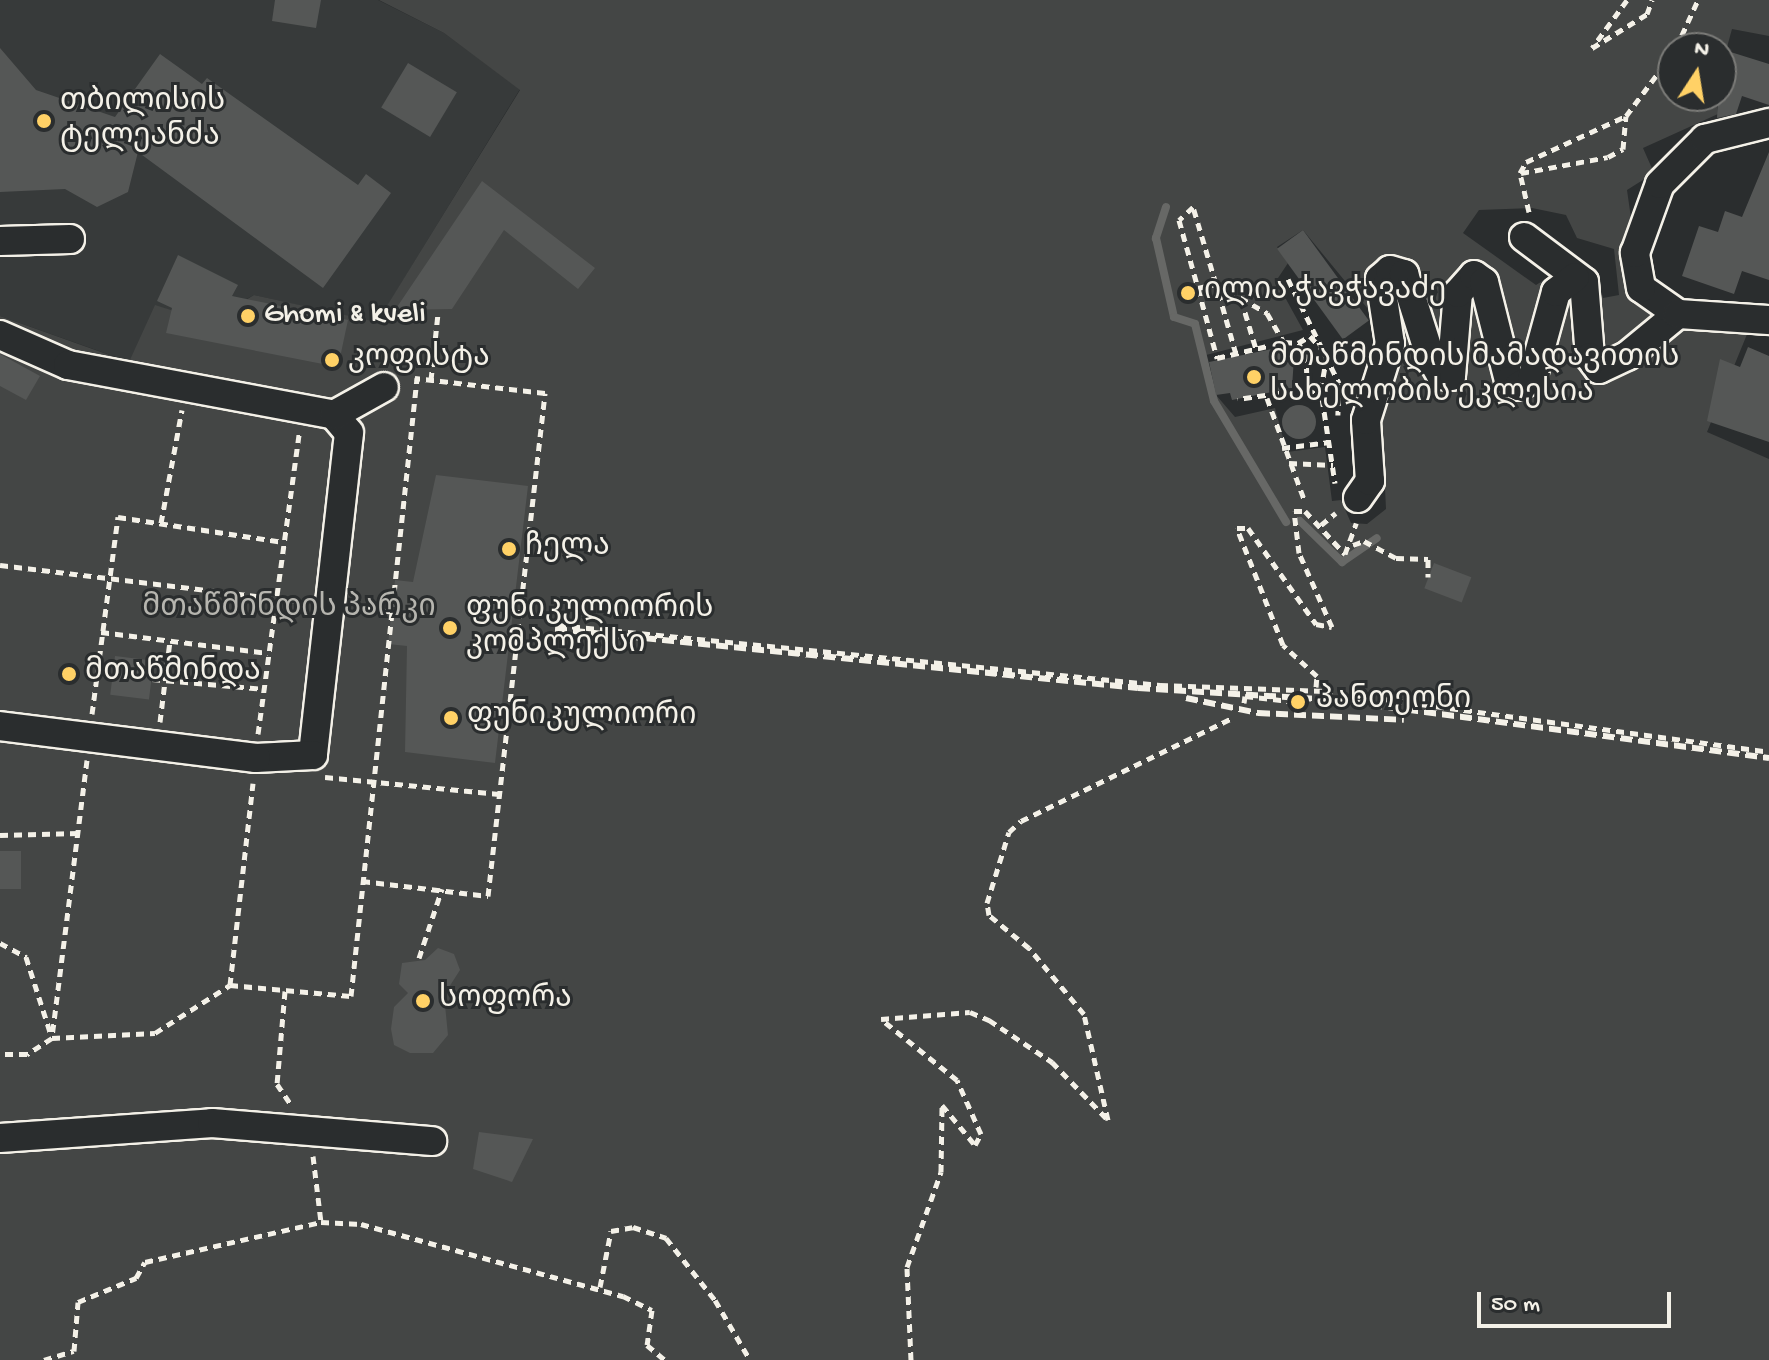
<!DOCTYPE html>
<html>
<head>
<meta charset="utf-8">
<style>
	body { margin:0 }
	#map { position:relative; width:1769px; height:1360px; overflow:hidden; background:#2a2d2e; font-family:"Gochi Hand","Noto Sans Georgian",sans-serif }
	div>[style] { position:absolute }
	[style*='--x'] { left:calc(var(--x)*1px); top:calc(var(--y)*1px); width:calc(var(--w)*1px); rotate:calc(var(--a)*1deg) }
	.built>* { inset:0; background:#373a3a }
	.green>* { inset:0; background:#444645 }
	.stream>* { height:8px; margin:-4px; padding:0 4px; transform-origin:4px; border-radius:4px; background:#676866 }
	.building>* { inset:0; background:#555756; transform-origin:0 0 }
	.round { border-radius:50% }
	.path>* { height:5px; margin-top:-2.5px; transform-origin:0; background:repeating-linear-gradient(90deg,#f4f1e8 0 8px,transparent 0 14px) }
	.roads { filter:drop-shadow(2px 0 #f4f1e8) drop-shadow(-2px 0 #f4f1e8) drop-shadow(0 2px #f4f1e8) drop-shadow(0 -2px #f4f1e8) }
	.minor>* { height:28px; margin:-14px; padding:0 14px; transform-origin:14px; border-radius:14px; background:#2a2d2e }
	.rail>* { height:6px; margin-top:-3px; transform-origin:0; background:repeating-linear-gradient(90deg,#f4f1e8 0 12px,transparent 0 18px) }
	.dots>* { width:22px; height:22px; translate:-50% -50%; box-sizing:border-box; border:4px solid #2a2d2e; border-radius:50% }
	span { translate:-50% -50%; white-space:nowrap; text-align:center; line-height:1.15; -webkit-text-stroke:6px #2a2d2e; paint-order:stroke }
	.poi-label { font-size:30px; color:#f4f1e8 }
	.left { translate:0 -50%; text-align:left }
	.park-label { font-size:30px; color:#b6b5af }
	.north { position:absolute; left:1657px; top:32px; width:80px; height:80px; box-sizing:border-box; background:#2a2d2e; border:2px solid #7b7b78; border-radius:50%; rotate:12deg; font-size:22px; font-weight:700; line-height:32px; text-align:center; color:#f4f1e8 }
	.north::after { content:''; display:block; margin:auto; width:28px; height:36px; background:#ffd166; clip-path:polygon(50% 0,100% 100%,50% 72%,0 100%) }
	.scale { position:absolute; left:1477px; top:1292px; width:194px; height:36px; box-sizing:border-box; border:4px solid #f4f1e8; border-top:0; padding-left:10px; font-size:24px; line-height:28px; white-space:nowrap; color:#f4f1e8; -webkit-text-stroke:6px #2a2d2e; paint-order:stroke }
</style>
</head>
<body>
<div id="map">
	<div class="built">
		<i style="clip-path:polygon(0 0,378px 0,444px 33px,520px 89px,377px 323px,254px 295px,130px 362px,0 316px)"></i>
	</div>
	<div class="green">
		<i style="clip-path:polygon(evenodd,379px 0,1769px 0,1769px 36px,1732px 29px,1721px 69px,1721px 48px,1673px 48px,1673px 96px,1716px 96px,1718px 114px,1643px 148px,1654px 173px,1627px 190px,1641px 288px,1750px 327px,1707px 432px,1769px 459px,1769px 1360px,0 1360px,0 316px,129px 362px,155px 305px,209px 322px,254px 295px,377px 322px,520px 90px,444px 33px,379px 0,1532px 208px,1566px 215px,1577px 238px,1614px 249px,1619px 295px,1603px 298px,1598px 281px,1563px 268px,1536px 285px,1463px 233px,1479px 210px,1532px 208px,379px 0,1303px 230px,1377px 320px,1386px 509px,1367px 524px,1351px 523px,1341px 500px,1332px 501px,1325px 447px,1287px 452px,1275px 408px,1235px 417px,1216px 395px,1206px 355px,1303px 330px,1276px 281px,1288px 263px,1277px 247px,1303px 230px)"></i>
	</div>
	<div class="stream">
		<i style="--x:1166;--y:207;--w:33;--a:108"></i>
		<i style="--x:1156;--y:238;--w:81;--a:77.2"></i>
		<i style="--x:1174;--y:317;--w:22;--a:18"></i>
		<i style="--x:1195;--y:324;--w:79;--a:76.1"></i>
		<i style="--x:1214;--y:401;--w:141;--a:59.2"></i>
		<i style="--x:1300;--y:521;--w:59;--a:44.3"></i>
		<i style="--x:1342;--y:562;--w:42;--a:-34.4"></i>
	</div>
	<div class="building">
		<i style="clip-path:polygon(275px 0,321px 0,316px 28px,272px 21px)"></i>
		<i style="clip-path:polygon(0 48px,36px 90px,115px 117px,160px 54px,202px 84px,207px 78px,358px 185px,366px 174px,391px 193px,323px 288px,138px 152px,128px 192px,97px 207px,65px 189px,0 192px)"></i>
		<i style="clip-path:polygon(1721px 49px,1769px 64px,1769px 105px,1742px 96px,1736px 114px,1717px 118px)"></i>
		<i style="left:408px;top:63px;width:57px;height:52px;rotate:31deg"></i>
		<i style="clip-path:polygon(1769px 152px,1769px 280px,1742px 271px,1734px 294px,1682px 276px,1699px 226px,1718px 232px,1725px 211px,1742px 217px)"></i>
		<i style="clip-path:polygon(482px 181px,595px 268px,578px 289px,504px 230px,452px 309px,395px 310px)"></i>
		<i style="left:1303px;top:230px;width:112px;height:32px;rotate:54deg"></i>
		<i style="clip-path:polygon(178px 255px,238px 285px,232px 296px,348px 320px,338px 367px,166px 333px,172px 308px,157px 301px)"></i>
		<i style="clip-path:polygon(1748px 347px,1769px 356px,1769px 442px,1707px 421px,1720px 359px,1740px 367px)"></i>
		<i style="clip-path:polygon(1272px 349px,1294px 357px,1292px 388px,1232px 400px,1230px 393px,1216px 395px,1209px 362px)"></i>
		<i style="clip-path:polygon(0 354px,40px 376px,26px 400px,0 386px)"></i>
		<i class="round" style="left:1282px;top:405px;width:34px;height:34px"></i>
		<i style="clip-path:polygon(436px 475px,528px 486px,495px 763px,405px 752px,407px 646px,388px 644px,395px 580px,413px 582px)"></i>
		<i style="left:1434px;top:563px;width:40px;height:27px;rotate:21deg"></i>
		<i style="left:115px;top:656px;width:39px;height:39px;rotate:7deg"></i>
		<i style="left:0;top:851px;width:21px;height:38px"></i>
		<i style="clip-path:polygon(438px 948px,454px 954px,460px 970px,444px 995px,448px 1035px,433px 1053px,410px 1053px,394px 1045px,391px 1029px,394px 1007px,408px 993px,399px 984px,402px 963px,425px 960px)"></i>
		<i style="clip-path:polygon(479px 1132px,533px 1139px,512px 1182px,473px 1169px)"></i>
	</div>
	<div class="path">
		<i style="--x:1627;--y:0;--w:59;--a:126.1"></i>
		<i style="--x:1592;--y:48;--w:65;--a:-31.7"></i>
		<i style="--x:1647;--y:14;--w:15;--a:-70"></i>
		<i style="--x:1676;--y:48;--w:53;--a:-65.4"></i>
		<i style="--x:1521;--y:173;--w:88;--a:-10.4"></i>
		<i style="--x:1608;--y:157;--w:17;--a:-28"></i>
		<i style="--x:1623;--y:149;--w:33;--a:-85"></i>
		<i style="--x:1529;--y:212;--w:40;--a:-103"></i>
		<i style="--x:1520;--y:173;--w:13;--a:-61"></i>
		<i style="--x:1526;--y:162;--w:110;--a:-24.7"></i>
		<i style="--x:1626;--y:116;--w:79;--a:-53.3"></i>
		<i style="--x:1288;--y:279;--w:116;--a:63.9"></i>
		<i style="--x:1339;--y:383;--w:32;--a:92"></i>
		<i style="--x:1198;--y:288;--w:73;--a:74.8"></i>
		<i style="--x:1217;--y:358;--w:69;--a:-13.4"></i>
		<i style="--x:1284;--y:342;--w:14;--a:4"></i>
		<i style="--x:1298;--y:343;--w:14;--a:54"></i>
		<i style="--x:1306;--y:354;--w:35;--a:88"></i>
		<i style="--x:1307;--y:389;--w:70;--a:171.8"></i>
		<i style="--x:1241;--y:299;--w:52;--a:73.3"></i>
		<i style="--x:1298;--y:343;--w:14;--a:-30"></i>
		<i style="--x:1310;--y:336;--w:25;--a:48"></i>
		<i style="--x:1327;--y:355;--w:29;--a:100"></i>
		<i style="--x:1322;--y:384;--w:16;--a:162"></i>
		<i style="--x:1307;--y:389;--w:17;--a:31"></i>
		<i style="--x:1322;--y:398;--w:86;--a:81.3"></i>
		<i style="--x:1236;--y:354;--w:73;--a:-105.9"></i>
		<i style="--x:1216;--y:284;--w:80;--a:-106.6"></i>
		<i style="--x:1193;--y:207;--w:19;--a:137"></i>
		<i style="--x:1179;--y:220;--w:71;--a:74.4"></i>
		<i style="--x:1198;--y:288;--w:18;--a:-13"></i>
		<i style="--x:1216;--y:284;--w:59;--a:29.6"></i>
		<i style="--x:1267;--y:313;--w:34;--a:60"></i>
		<i style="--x:431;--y:380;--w:67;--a:-84"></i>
		<i style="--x:1267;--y:398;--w:111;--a:69.9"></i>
		<i style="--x:1282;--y:448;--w:48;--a:-7.1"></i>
		<i style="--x:1289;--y:463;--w:44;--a:2.6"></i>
		<i style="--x:161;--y:523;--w:115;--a:-79.5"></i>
		<i style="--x:1321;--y:525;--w:19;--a:-39"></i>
		<i style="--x:1353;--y:545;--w:12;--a:-20"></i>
		<i style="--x:1364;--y:541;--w:36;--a:28"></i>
		<i style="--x:1396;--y:558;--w:32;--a:2"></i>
		<i style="--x:1428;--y:559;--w:18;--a:90"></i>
		<i style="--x:0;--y:565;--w:307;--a:6.9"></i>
		<i style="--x:354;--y:607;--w:38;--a:7"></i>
		<i style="--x:558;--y:625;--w:605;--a:5.69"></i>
		<i style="--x:1160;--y:685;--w:165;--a:2.1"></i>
		<i style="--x:1325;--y:691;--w:448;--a:7.8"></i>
		<i style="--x:101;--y:632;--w:168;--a:7.2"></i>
		<i style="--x:152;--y:679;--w:111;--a:5.1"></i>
		<i style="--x:1316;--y:687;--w:11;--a:-85"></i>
		<i style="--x:1317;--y:676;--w:46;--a:-137.6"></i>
		<i style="--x:1283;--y:645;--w:126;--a:-111.5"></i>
		<i style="--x:1237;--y:528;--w:11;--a:0"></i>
		<i style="--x:1248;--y:528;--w:118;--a:54.7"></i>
		<i style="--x:1316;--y:624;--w:16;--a:11"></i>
		<i style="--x:1332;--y:627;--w:81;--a:-114"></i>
		<i style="--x:1299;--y:553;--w:42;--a:-96.8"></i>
		<i style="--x:1294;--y:511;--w:11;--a:0"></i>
		<i style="--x:1305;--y:511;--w:59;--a:47.1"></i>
		<i style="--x:1345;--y:554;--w:33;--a:-70"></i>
		<i style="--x:1244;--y:703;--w:7;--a:-82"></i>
		<i style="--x:1245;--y:696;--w:53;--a:6.5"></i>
		<i style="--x:92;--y:714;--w:199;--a:-82.5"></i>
		<i style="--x:118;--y:517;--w:167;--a:8.6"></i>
		<i style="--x:160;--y:722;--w:83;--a:-83"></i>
		<i style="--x:258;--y:734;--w:303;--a:-82.2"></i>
		<i style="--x:87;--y:760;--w:280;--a:97.2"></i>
		<i style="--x:52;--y:1038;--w:103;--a:-2.8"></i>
		<i style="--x:155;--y:1033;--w:89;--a:-32.6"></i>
		<i style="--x:230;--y:985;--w:121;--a:5.2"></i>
		<i style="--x:351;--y:996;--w:622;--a:-83.9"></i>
		<i style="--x:325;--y:777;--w:175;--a:5.6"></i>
		<i style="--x:0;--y:835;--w:79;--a:-1.5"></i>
		<i style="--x:362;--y:881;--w:127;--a:6.8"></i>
		<i style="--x:488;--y:896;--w:506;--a:-83.53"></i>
		<i style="--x:545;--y:393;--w:131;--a:-173.4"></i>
		<i style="--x:0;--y:943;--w:30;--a:28"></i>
		<i style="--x:26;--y:957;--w:85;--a:72.2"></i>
		<i style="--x:52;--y:1038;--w:30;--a:147"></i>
		<i style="--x:27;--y:1054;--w:27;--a:180"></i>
		<i style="--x:419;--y:958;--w:73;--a:-71.6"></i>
		<i style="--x:230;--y:985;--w:203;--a:-83.5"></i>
		<i style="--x:285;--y:991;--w:93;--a:94.9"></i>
		<i style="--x:277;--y:1084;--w:25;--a:56"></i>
		<i style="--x:313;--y:1156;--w:66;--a:83.1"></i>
		<i style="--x:600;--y:1287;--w:57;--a:-78.9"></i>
		<i style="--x:611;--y:1231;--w:22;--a:-10"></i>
		<i style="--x:633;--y:1227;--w:35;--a:18"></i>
		<i style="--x:666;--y:1238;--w:79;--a:51.7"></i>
		<i style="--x:715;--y:1300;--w:69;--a:59.7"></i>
		<i style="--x:44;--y:1360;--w:31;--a:-17"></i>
		<i style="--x:74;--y:1351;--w:49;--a:-85.3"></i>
		<i style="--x:78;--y:1302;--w:63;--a:-22.5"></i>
		<i style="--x:136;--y:1278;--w:18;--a:-61"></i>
		<i style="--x:145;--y:1262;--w:180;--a:-12.8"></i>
		<i style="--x:321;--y:1222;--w:40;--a:2.9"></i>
		<i style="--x:361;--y:1224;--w:272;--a:15.4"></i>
		<i style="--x:623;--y:1296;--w:32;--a:26"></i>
		<i style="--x:652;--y:1310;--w:35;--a:98"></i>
		<i style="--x:647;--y:1345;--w:23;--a:40"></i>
		<i style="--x:911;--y:1360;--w:93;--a:-92.5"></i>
		<i style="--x:907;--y:1267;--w:101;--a:-70.3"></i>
		<i style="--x:941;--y:1172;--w:67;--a:-89.1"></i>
		<i style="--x:942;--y:1105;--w:52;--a:50.5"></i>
		<i style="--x:975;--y:1145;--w:13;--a:-61"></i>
		<i style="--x:981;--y:1134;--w:59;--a:-114"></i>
		<i style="--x:957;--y:1080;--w:97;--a:-141.2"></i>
		<i style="--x:881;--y:1019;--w:89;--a:-4.5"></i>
		<i style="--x:970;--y:1012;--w:21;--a:23"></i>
		<i style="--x:989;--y:1020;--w:76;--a:33.7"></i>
		<i style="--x:1052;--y:1062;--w:81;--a:46"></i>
		<i style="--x:1108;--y:1120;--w:109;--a:-102.8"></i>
		<i style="--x:1084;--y:1014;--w:86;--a:-129.8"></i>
		<i style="--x:1029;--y:948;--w:52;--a:-140.5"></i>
		<i style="--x:989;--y:915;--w:12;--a:-99"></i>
		<i style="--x:987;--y:903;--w:74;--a:-72.8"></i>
		<i style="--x:1009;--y:832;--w:16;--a:-43"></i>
		<i style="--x:1021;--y:821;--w:235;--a:-26"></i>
	</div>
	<div class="roads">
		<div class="minor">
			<i style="--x:1524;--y:237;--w:75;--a:36.9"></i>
			<i style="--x:1584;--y:282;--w:75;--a:85.4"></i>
			<i style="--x:1590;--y:357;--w:15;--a:53"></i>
			<i style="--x:1599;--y:369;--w:31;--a:-25"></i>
			<i style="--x:1627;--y:356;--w:66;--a:-39.5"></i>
			<i style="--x:0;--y:241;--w:70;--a:-1.6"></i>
			<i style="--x:1678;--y:314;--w:45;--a:-144.9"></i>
			<i style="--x:1641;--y:288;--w:36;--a:-100"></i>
			<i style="--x:1635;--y:253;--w:73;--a:-70.1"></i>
			<i style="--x:1660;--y:184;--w:64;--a:-45"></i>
			<i style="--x:1705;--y:139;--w:66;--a:-14"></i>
			<i style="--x:1678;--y:314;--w:91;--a:3.8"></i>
			<i style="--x:0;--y:335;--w:74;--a:23.8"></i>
			<i style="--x:68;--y:365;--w:271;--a:10.6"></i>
			<i style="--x:334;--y:415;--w:23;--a:50"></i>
			<i style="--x:349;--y:433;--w:324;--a:96.4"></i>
			<i style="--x:313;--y:755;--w:57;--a:177"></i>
			<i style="--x:256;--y:758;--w:258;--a:-172.9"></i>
			<i style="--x:334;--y:415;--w:57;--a:-29.2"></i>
			<i style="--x:1358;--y:498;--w:21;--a:-55"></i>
			<i style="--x:1370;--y:481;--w:61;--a:-93.8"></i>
			<i style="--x:1366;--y:420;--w:80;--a:-72.5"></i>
			<i style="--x:1390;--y:344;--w:66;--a:-98.7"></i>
			<i style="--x:1380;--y:279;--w:13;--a:-42"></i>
			<i style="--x:1390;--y:270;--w:15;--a:16"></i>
			<i style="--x:1404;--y:274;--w:86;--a:72.4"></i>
			<i style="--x:1430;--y:356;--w:22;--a:60"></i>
			<i style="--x:1441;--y:375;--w:10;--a:6"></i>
			<i style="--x:1451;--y:376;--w:83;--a:-85.2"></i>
			<i style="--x:1458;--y:293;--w:24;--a:-48"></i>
			<i style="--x:1474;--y:275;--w:12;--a:35"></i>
			<i style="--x:1484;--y:282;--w:102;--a:75.8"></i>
			<i style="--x:1509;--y:381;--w:11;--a:27"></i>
			<i style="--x:1519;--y:386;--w:15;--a:-28"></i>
			<i style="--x:1532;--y:379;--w:90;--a:-74.6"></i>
			<i style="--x:1556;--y:292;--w:24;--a:-38"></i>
			<i style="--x:0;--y:1138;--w:213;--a:-4"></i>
			<i style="--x:212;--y:1123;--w:221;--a:4.7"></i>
		</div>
	</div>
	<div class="rail">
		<i style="--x:555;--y:629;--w:586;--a:5.78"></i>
		<i style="--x:1138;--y:688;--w:197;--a:3.5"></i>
		<i style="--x:1335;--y:700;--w:438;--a:7.6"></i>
		<i style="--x:1186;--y:698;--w:74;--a:11.8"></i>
		<i style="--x:1258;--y:713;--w:146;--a:2.7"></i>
	</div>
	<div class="dots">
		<i style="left:44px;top:121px;background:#ffd166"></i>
		<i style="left:1188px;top:293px;background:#ffd166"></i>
		<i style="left:248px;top:316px;background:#ffd166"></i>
		<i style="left:332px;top:360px;background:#ffd166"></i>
		<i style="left:1254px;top:377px;background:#ffd166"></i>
		<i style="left:509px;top:549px;background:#ffd166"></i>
		<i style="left:450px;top:628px;background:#ffd166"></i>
		<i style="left:69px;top:674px;background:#ffd166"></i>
		<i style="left:1298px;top:702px;background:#ffd166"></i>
		<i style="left:451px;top:718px;background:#ffd166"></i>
		<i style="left:423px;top:1001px;background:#ffd166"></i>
	</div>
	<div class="poi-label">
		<span class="left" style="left:60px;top:121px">თბილისის<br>ტელეანძა</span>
		<span class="left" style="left:1204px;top:293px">ილია ჭავჭავაძე</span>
		<span class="left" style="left:264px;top:316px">Ghomi &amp; kveli</span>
		<span class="left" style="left:348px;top:360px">კოფისტა</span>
		<span class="left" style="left:1270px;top:377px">მთაწმინდის მამადავითის<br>სახელობის ეკლესია</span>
		<span class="left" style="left:525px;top:549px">ჩელა</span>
		<span class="left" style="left:466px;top:628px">ფუნიკულიორის<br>კომპლექსი</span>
		<span class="left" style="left:85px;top:674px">მთაწმინდა</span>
		<span class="left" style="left:1316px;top:702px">პანთეონი</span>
		<span class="left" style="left:467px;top:718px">ფუნიკულიორი</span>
		<span class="left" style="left:439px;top:1001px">სოფორა</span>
	</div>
	<div class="park-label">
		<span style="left:289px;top:610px">მთაწმინდის პარკი</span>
	</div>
	<div class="north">N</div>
	<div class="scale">50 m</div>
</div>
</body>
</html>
